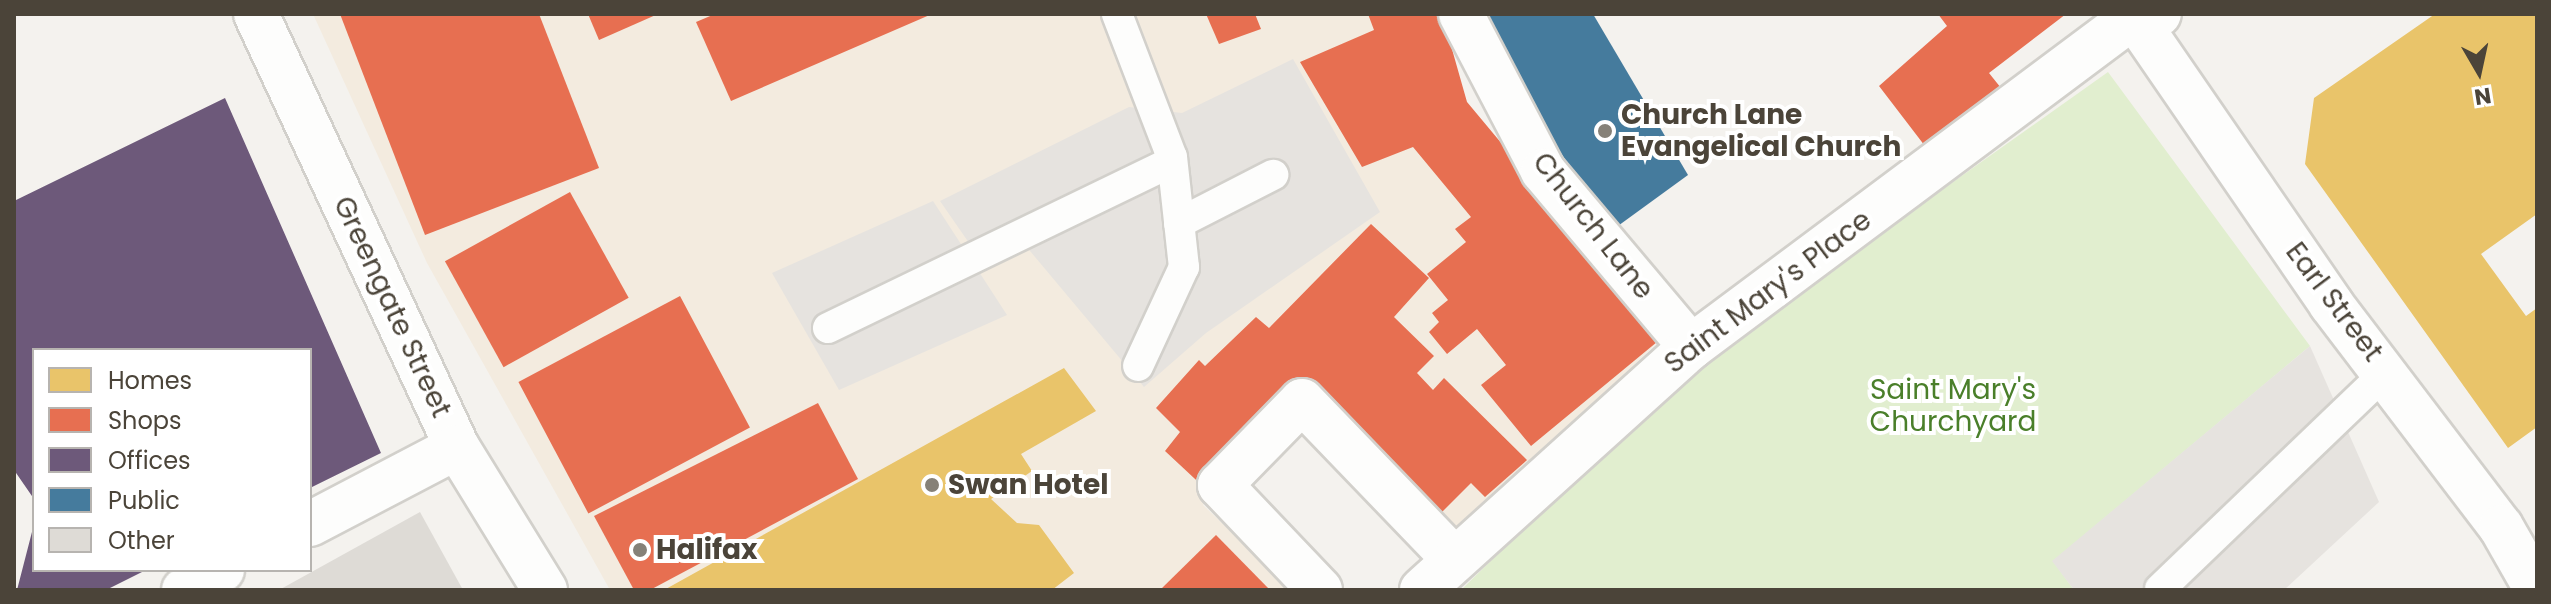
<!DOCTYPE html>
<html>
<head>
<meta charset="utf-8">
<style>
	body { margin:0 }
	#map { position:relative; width:2551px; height:604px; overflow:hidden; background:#f4f2ee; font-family:Poppins,sans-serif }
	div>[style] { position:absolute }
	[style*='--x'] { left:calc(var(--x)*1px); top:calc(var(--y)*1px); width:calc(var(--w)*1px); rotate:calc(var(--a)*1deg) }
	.commercial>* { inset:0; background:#f3ebdf }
	.green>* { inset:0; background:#e1eecf }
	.parking>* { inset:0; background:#e6e3df }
	.homes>* { inset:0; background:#e9c46a }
	.shops>* { inset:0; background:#e76f51; transform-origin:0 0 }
	.offices>* { inset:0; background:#6d597a }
	.public>* { inset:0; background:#457b9d }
	.building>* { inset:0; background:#dedbd6 }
	.roads { filter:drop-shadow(2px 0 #d2d0cb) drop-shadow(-2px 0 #d2d0cb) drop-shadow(0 2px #d2d0cb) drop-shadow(0 -2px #d2d0cb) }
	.lane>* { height:30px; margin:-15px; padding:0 15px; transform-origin:15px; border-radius:15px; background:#fdfdfc }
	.street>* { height:44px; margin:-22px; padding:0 22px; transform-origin:22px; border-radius:22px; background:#fdfdfc }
	.dots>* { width:22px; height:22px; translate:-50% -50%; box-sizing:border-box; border:4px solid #fff; border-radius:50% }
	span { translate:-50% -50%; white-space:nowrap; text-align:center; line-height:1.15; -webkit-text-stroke:8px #fff; paint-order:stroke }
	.poi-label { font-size:28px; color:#4b4439; font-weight:700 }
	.left { translate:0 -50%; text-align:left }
	.street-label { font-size:28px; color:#4b4439 }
	.park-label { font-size:28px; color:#4a7f2a }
	.frame { position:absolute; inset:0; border:16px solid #4b4439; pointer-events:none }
	.legend { position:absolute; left:32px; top:348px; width:280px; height:224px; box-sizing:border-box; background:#fff; border:2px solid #b7b4b0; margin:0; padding:10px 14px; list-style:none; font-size:24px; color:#4b4439 }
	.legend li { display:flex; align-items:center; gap:16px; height:40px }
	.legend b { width:40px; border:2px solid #b7b4b0 }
	.north { position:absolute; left:2439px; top:32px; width:80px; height:80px; -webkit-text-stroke:6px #fff; paint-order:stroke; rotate:171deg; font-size:22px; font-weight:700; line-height:32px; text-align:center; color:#4b4439 }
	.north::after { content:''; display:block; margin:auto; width:28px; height:36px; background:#4b4439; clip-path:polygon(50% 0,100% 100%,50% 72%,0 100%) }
</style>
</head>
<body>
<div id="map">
	<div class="commercial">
		<i style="clip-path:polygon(313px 14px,1438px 14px,1467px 102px,1663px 337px,1457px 534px,1320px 398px,1203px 505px,1292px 590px,610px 590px,427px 263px)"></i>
	</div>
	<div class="green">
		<i style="clip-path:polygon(2108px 72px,2310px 346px,2053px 561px,2074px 590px,1461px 590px,1622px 433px,1749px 327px)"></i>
	</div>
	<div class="parking">
		<i style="clip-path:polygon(1293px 59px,1380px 212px,1206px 333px,1144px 387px,1025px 245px,985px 266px,940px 201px,1129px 107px,1182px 113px)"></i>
		<i style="clip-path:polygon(933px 201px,1007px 315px,839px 390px,772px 273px)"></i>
		<i style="clip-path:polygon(2310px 346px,2379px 502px,2284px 590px,2074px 590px,2052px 561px)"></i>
	</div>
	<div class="homes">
		<i style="clip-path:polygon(2435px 14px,2537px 14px,2537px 214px,2481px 254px,2526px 316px,2537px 308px,2537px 427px,2508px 448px,2305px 164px,2314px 98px)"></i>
		<i style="clip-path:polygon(1064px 368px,1096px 411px,1021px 454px,1032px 471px,991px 499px,1017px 523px,1039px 525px,1074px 573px,1052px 590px,664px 590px)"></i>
	</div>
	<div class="shops">
		<i style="clip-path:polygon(340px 14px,539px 14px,599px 168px,425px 235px)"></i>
		<i style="clip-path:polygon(588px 14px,658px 14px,599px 40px)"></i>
		<i style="clip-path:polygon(715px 14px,932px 14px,731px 101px,696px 22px)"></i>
		<i style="clip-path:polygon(1206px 14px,1255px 14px,1261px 29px,1219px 44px)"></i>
		<i style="clip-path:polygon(1368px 14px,1442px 14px,1467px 102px,1663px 337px,1531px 446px,1481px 385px,1506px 365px,1477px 329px,1447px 354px,1429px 332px,1439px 322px,1432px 313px,1448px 300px,1427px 274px,1466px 242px,1455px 229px,1471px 217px,1413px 147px,1362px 167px,1300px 62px,1374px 30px)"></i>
		<i style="clip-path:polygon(1938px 14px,2066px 14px,1989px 73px,2005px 93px,1928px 150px,1879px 86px,1947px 26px)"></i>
		<i style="left:570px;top:192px;width:121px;height:143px;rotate:61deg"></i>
		<i style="clip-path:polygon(1371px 224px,1429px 278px,1394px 317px,1434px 356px,1417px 373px,1433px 390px,1444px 378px,1527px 460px,1485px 497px,1471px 483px,1438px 516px,1308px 386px,1209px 492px,1165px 451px,1180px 432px,1156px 408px,1199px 360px,1205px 366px,1256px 317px,1269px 328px)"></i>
		<i style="left:680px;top:296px;width:149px;height:183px;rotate:62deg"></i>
		<i style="clip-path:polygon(818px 403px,858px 479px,650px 590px,634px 590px,594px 516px)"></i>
		<i style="clip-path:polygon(1216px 535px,1270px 590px,1160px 590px)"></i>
	</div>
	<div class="offices">
		<i style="clip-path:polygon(225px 98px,381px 453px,310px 488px,310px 350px,34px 350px,34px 499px,14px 470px,14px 201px)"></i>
		<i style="clip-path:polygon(33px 528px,34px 570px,146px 570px,106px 590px,17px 590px)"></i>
	</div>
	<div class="public">
		<i style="clip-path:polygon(1485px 14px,1593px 14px,1688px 175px,1611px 231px,1519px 88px)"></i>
	</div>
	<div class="building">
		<i style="clip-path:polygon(420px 512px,463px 590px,279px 590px)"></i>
	</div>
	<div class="roads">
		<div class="lane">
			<i style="--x:1117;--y:14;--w:153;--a:69"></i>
			<i style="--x:1172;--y:157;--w:111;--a:83.8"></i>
			<i style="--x:1184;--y:267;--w:109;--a:114.9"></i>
			<i style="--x:1179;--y:223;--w:106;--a:-27.1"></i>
			<i style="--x:828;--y:328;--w:382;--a:-25.8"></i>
			<i style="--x:2160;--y:589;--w:313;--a:-43.8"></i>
		</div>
		<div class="street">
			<i style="--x:256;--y:14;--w:477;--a:65.1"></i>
			<i style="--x:457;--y:447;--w:168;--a:58.4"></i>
			<i style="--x:1461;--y:14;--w:177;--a:62.4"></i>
			<i style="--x:1543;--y:171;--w:230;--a:49.9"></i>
			<i style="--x:2132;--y:14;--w:352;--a:55.5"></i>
			<i style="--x:2331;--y:304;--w:280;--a:52.7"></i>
			<i style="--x:2501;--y:527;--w:73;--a:60.3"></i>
			<i style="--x:310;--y:524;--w:166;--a:-27.6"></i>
			<i style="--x:184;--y:590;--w:43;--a:-27.8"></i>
			<i style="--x:1320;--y:590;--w:145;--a:-133.6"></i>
			<i style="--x:1220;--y:485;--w:117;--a:-45.7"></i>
			<i style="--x:1302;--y:401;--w:218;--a:46.1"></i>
			<i style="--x:1422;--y:590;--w:363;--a:-42.1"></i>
			<i style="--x:1691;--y:347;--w:552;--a:-36.75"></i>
			<i style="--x:2133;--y:17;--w:26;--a:-7"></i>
		</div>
	</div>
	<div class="dots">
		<i style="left:1605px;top:131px;background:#868178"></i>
		<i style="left:932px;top:485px;background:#868178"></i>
		<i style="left:640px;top:550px;background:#868178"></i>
	</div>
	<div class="poi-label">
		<span class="left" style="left:1621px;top:131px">Church Lane<br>Evangelical Church</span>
		<span class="left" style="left:948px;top:485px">Swan Hotel</span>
		<span class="left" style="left:656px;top:550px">Halifax</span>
	</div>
	<div class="street-label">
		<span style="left:1593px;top:226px;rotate:52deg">Church Lane</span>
		<span style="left:1768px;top:292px;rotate:-37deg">Saint Mary's Place</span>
		<span style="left:2334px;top:302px;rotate:53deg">Earl Street</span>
		<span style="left:392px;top:307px;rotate:65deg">Greengate Street</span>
	</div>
	<div class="park-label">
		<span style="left:1953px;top:406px">Saint Mary's<br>Churchyard</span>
	</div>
	<div class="frame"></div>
	<ul class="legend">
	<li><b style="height:22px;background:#e9c46a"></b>Homes</li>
	<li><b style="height:22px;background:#e76f51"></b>Shops</li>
	<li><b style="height:22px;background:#6d597a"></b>Offices</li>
	<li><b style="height:22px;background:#457b9d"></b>Public</li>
	<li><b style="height:22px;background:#dedbd6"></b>Other</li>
	</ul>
	<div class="north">N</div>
</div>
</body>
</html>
